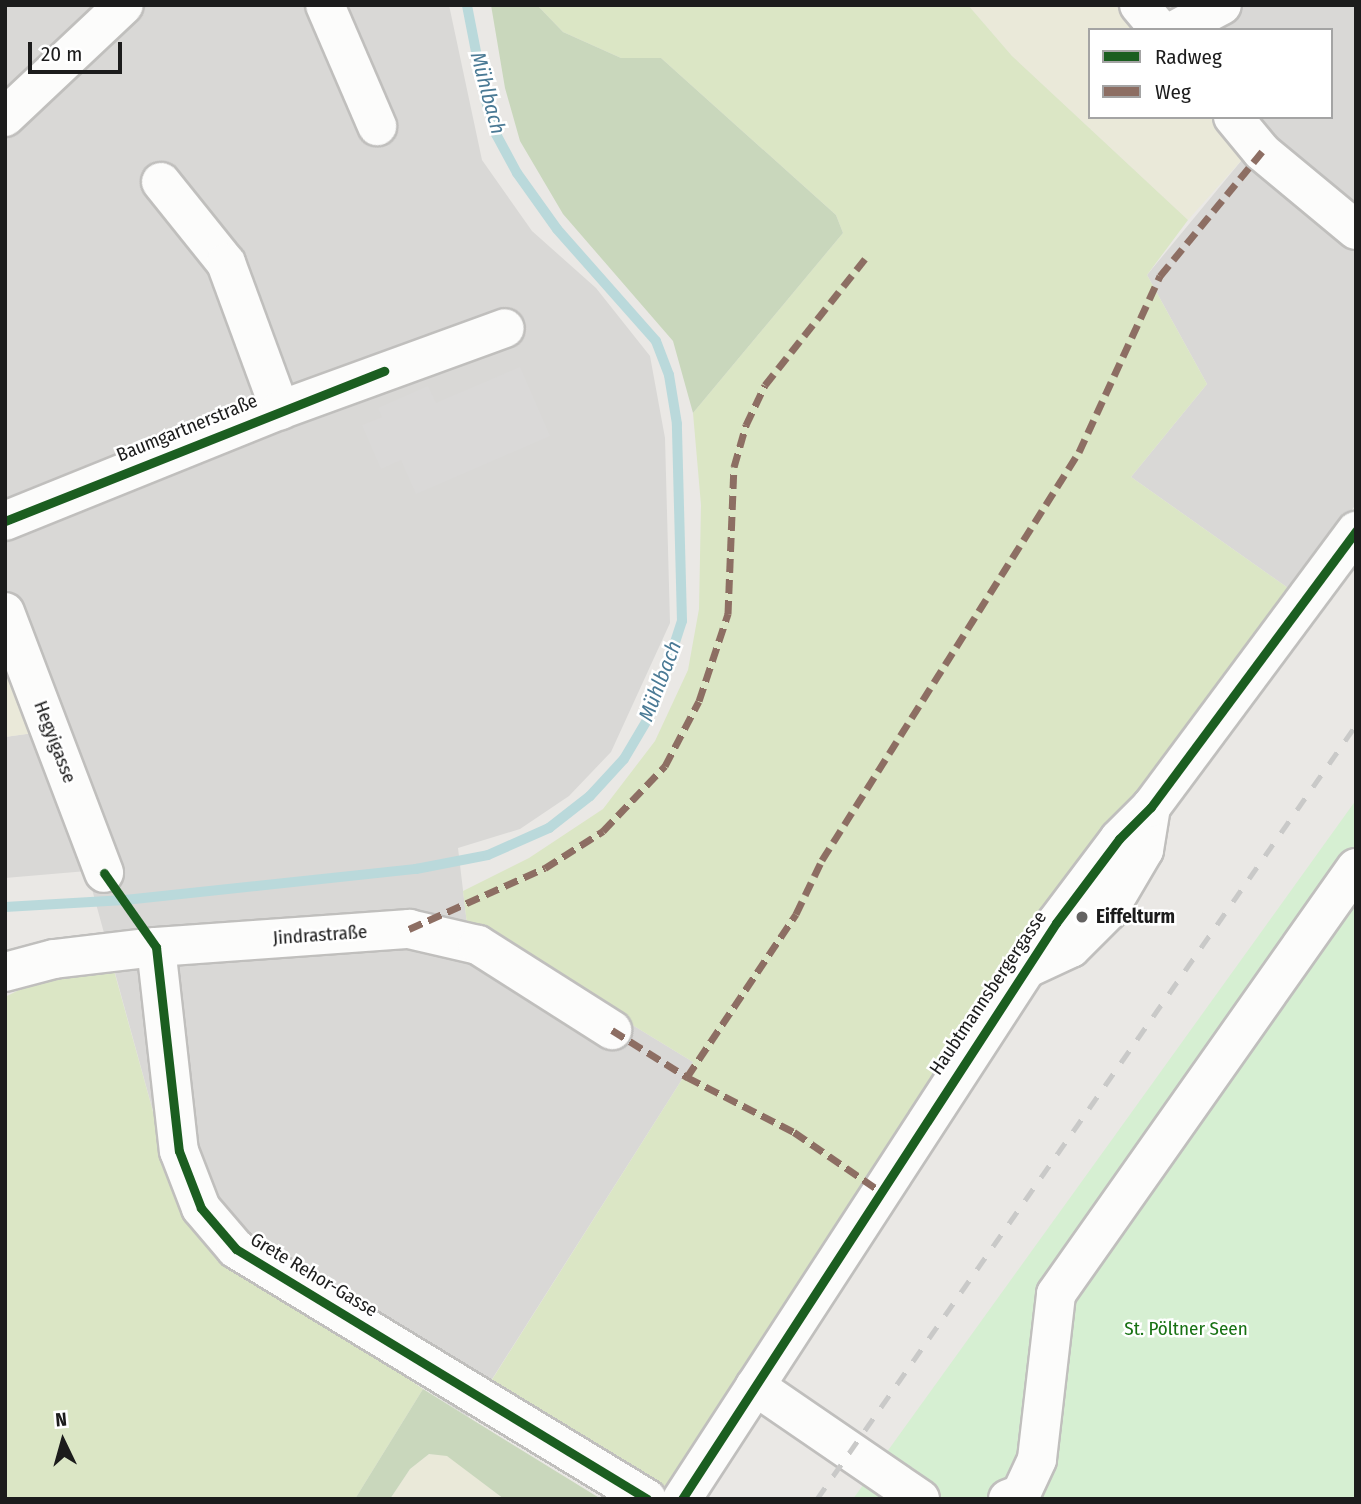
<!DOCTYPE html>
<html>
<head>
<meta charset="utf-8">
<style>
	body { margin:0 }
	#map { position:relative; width:1361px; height:1504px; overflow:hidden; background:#eae8e5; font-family:"Fira Sans Condensed",sans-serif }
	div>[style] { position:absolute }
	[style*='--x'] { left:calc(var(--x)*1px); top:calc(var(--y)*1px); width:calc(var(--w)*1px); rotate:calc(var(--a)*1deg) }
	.residential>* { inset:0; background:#d9d8d6 }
	.farmland>* { inset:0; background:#eae9d9 }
	.grass>* { inset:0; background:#dbe6c5 }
	.forest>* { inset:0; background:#c9d7bc }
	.park>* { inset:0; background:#d6efd2 }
	.parking>* { inset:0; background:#dad9d8 }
	.stream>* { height:10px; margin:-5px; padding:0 5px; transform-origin:5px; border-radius:5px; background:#bad9db }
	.roads { filter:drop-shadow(2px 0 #c0bfbd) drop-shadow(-2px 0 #c0bfbd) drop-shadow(0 2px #c0bfbd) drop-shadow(0 -2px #c0bfbd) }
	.minor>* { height:38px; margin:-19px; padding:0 19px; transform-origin:19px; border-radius:19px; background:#fcfcfb }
	.rail>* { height:5px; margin-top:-2.5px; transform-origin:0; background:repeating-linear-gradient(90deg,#c9c9c8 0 14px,transparent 0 28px) }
	.quiet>* { height:7px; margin-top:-3.5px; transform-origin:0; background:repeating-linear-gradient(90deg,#8d6e63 0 14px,transparent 0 21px) }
	.cycleway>* { height:9px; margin:-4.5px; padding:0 4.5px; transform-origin:4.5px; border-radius:4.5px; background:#1b5e20 }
	.dots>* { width:19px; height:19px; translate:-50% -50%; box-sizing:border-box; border:4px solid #fff; border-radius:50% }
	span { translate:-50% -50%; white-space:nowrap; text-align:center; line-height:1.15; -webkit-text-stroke:5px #fff; paint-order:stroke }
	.street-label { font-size:19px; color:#1c1c1c }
	.poi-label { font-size:19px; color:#1c1c1c; font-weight:700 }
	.left { translate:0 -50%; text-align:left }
	.park-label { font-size:19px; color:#187113 }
	.water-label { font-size:21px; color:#4a7a95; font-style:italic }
	.frame { position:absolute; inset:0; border:7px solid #1c1c1c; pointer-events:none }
	.legend { position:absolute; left:1088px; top:28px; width:245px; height:91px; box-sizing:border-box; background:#fff; border:2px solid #a4a4a4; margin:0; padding:9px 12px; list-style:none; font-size:21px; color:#1c1c1c }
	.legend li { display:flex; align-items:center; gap:14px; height:35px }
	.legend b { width:35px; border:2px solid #a4a4a4 }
	.north { position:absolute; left:28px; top:1406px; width:70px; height:70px; -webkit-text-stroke:5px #fff; paint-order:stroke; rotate:355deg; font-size:19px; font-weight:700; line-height:28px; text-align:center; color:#1c1c1c }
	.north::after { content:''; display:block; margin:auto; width:24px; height:32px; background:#1c1c1c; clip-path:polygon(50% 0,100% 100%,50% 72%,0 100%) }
	.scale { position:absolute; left:28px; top:42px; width:94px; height:32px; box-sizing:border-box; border:4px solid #1c1c1c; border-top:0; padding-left:9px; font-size:21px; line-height:24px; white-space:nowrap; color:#1c1c1c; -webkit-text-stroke:5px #fff; paint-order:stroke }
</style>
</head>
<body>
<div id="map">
	<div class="residential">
		<i style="clip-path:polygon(5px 5px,449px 5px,482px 160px,532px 231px,596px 288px,650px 356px,665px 438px,670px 623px,611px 752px,569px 796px,520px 829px,458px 848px,467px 924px,693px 1062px,468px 1417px,235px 1266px,202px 1240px,168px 1166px,87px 871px,5px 878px,5px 737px,33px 733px,5px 657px)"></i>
		<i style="clip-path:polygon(1115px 5px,1356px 5px,1356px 504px,1295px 593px,1131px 477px,1207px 384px,1147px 275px,1246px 155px,1214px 117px,1331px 117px,1331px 30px,1137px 30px)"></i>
	</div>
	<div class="farmland">
		<i style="clip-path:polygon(968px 5px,1115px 5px,1137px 30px,1090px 30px,1090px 117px,1214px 117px,1247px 154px,1188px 220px,1012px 56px)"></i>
		<i style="clip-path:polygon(5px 657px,34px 733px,5px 737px)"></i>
		<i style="clip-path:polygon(429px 1454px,447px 1455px,504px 1499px,390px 1499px,410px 1469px)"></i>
	</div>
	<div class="grass">
		<i style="clip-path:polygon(537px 5px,968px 5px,1012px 56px,1188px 220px,1147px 275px,1207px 384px,1131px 477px,1295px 593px,1049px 904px,671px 1485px,645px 1487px,488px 1386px,693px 1062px,467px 924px,463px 891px,529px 858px,603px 809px,655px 741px,688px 670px,699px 609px,701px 505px,693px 413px,843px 233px,836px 215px,661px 58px,621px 58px,563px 32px)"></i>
		<i style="clip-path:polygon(113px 967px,168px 1166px,202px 1240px,423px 1389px,355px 1499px,5px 1499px,5px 997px,39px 980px)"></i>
	</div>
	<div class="forest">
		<i style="clip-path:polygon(491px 5px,537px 5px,563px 32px,621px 58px,661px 58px,836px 215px,843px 233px,693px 413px,673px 341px,563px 214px,520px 141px,505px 88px)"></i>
		<i style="clip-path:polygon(423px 1389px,468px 1417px,601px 1499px,504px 1499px,447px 1456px,429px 1454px,410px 1469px,390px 1499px,355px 1499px)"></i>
	</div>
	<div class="park">
		<i style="clip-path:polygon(1356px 800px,1356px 1499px,853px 1499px,1121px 1127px)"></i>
	</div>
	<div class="parking">
		<i style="clip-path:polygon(520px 367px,550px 436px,416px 494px,401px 460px,381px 469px,362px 425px,382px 417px,378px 408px,428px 386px,436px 403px)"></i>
	</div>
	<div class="stream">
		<i style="--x:5;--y:907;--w:120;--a:-3.3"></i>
		<i style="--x:125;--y:900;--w:293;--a:-6.1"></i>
		<i style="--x:416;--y:869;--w:73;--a:-11"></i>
		<i style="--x:488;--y:855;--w:67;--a:-23.9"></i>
		<i style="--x:549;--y:828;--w:52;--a:-38"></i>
		<i style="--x:590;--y:796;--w:50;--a:-47.4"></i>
		<i style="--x:624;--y:759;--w:57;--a:-59.4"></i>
		<i style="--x:653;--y:710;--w:94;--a:-72"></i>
		<i style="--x:682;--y:621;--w:197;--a:-91.5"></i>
		<i style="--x:677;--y:424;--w:50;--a:-99.3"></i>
		<i style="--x:669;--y:375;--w:36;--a:-111"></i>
		<i style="--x:656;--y:341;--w:149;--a:-131.5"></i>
		<i style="--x:557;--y:229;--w:69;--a:-125.5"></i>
		<i style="--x:517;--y:173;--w:44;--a:-118.3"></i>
		<i style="--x:496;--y:134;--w:38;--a:-107"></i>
		<i style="--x:485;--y:98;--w:95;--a:-101"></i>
	</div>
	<div class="roads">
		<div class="minor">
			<i style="--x:325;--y:5;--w:132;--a:66.7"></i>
			<i style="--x:1139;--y:5;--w:33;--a:50"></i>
			<i style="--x:1175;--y:30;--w:53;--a:-28"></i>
			<i style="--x:5;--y:117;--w:163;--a:-43.3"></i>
			<i style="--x:1233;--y:117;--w:45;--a:50.4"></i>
			<i style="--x:1262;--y:152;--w:122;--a:39.7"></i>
			<i style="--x:161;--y:182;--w:104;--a:51.3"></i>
			<i style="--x:226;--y:263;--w:157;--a:69.8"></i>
			<i style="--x:5;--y:521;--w:297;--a:-22"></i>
			<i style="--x:280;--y:410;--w:239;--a:-20"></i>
			<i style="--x:5;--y:612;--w:279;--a:69.2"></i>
			<i style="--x:156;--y:947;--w:205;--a:83.6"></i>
			<i style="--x:179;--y:1151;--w:61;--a:68.9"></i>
			<i style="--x:201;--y:1208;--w:54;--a:49.5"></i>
			<i style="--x:236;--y:1249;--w:481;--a:31.3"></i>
			<i style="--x:1030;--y:967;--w:45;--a:-24.9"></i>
			<i style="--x:1071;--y:948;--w:52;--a:-45"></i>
			<i style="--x:1108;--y:911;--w:71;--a:-59.5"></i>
			<i style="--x:1144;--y:850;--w:44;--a:-80.8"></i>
			<i style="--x:5;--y:972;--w:51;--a:-14.9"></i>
			<i style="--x:54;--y:959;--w:103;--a:-6.7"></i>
			<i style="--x:156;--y:947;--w:254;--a:-4.1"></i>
			<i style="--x:409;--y:929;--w:71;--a:13.1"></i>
			<i style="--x:478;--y:945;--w:159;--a:32.4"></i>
			<i style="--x:755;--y:1386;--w:200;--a:34.4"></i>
			<i style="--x:682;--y:1499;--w:687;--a:-57"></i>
			<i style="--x:1056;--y:923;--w:105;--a:-53.1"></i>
			<i style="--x:1119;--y:839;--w:45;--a:-45"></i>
			<i style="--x:1151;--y:807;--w:344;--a:-53.4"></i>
			<i style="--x:1008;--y:1499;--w:14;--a:-21"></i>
			<i style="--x:1021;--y:1494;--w:38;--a:-65"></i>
			<i style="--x:1037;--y:1459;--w:166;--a:-83.4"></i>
			<i style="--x:1056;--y:1294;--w:521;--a:-54.85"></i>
		</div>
	</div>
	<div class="rail">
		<i style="--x:817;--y:1499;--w:943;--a:-55.15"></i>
	</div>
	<div class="quiet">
		<i style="--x:409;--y:929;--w:149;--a:-24.2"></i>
		<i style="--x:545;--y:868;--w:69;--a:-32.5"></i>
		<i style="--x:603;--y:831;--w:90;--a:-46.4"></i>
		<i style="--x:665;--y:766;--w:73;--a:-62.4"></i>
		<i style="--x:699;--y:701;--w:92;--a:-71.6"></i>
		<i style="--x:728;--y:614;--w:147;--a:-87.7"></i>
		<i style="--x:734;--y:467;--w:44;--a:-74.1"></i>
		<i style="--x:746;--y:425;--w:44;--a:-64.6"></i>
		<i style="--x:765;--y:385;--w:166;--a:-51.6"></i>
		<i style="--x:612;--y:1030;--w:89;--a:32.1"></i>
		<i style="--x:687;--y:1077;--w:196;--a:-56.2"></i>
		<i style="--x:796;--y:914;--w:60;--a:-64.3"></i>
		<i style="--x:822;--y:860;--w:482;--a:-57.8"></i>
		<i style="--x:1079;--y:452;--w:194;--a:-65.3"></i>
		<i style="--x:1160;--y:276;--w:161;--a:-50.6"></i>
		<i style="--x:687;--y:1077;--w:120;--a:27.2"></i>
		<i style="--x:794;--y:1132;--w:104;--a:34.5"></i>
	</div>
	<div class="cycleway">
		<i style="--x:5;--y:521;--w:408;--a:-21.6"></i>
		<i style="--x:104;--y:873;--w:90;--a:54.9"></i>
		<i style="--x:156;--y:947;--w:205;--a:83.6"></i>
		<i style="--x:179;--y:1151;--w:61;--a:68.9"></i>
		<i style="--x:201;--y:1208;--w:54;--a:49.5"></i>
		<i style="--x:236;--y:1249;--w:481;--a:31.3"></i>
		<i style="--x:682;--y:1499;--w:687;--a:-57"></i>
		<i style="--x:1056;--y:923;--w:105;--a:-53.1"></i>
		<i style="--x:1119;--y:839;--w:45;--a:-45"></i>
		<i style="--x:1151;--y:807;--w:344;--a:-53.4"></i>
	</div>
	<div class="dots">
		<i style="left:1082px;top:917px;background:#646362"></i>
	</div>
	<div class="street-label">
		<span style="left:187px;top:428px;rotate:-22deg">Baumgartnerstraße</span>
		<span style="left:55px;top:742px;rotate:69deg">Hegyigasse</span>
		<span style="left:320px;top:935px;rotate:-4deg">Jindrastraße</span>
		<span style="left:988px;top:993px;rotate:-56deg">Haubtmannsbergergasse</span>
		<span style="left:314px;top:1275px;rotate:31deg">Grete Rehor-Gasse</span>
	</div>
	<div class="poi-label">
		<span class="left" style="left:1096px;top:917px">Eiffelturm</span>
	</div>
	<div class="park-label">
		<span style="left:1186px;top:1329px">St. Pöltner Seen</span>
	</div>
	<div class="water-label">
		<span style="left:488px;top:93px;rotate:75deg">Mühlbach</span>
		<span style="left:660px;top:681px;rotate:-69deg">Mühlbach</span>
	</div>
	<div class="frame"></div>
	<ul class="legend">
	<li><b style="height:9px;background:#1b5e20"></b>Radweg</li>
	<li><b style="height:9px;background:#8d6e63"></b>Weg</li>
	</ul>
	<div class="north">N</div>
	<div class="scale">20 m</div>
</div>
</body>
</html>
